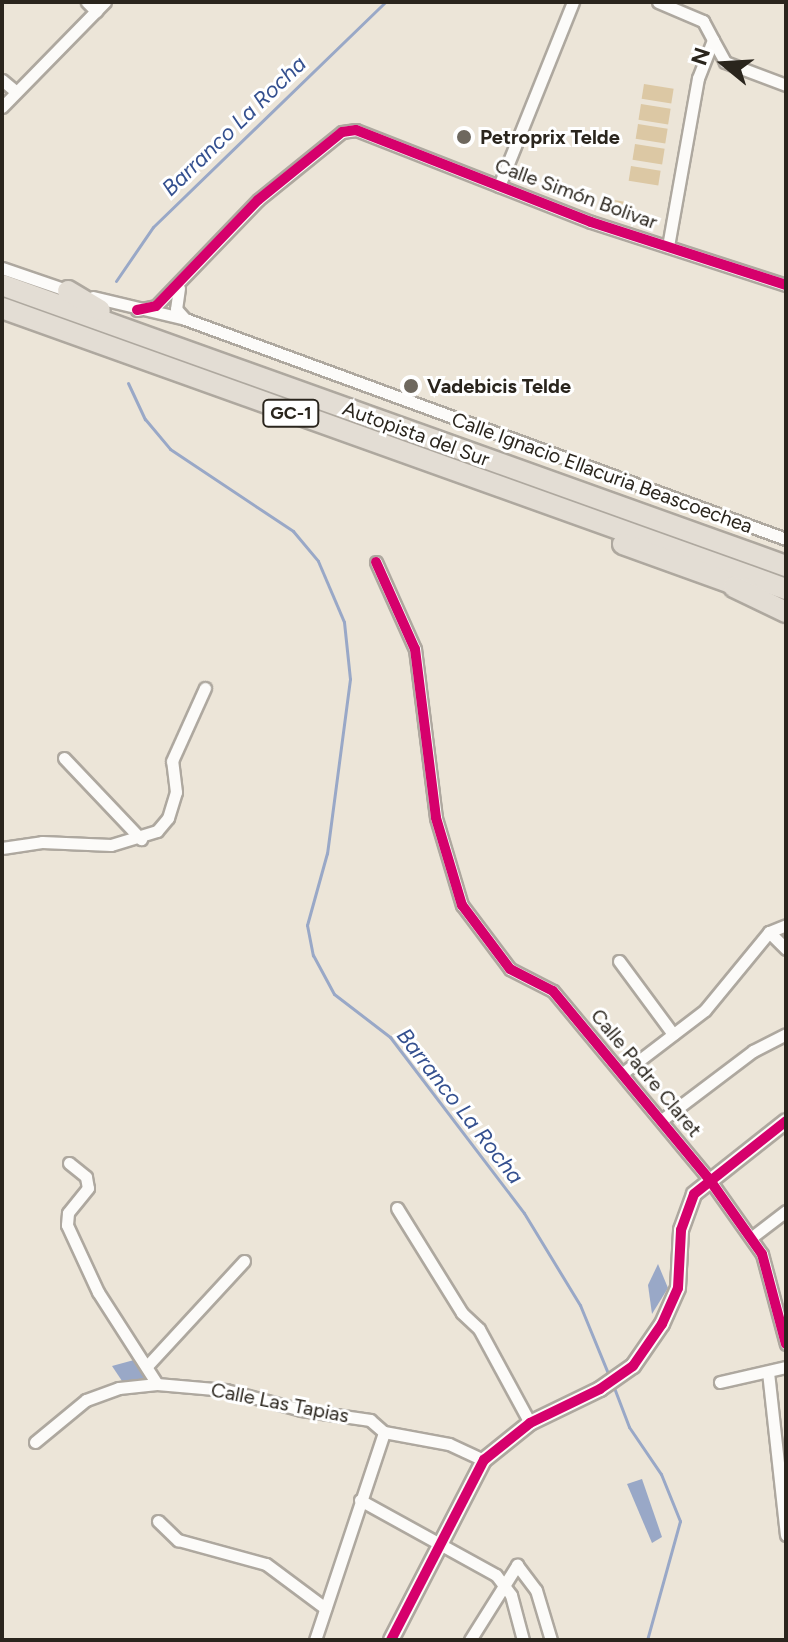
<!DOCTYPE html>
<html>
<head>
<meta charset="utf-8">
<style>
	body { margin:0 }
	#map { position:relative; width:788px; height:1642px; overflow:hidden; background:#ece5d8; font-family:Figtree,sans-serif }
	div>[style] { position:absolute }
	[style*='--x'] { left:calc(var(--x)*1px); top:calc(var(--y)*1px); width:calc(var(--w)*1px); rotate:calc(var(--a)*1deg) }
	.green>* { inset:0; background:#dcc8a4; transform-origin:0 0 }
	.water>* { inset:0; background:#99a8c7 }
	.stream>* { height:3px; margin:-1.5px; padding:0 1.5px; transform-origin:1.5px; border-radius:1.5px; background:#99a8c7 }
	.roads { filter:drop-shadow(2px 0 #aea89f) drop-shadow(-2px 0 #aea89f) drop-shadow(0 2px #aea89f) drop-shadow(0 -2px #aea89f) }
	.minor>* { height:11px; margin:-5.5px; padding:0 5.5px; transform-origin:5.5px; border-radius:5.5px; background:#fcfbf9 }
	.tertiary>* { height:14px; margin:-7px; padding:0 7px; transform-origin:7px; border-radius:7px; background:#fcfbf9 }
	.motorway>* { height:20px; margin:-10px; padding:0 10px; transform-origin:10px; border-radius:10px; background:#e3ddd4 }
	.cycleway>* { height:10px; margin:-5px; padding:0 5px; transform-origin:5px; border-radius:5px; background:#d6006c }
	.dots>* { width:22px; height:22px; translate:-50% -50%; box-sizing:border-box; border:4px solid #fff; border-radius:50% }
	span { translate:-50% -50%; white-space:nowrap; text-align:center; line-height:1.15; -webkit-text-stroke:6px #fff; paint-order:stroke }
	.shield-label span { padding:2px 6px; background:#fff; border:2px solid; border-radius:6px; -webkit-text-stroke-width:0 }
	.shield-label { font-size:18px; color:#2a251d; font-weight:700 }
	.poi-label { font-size:20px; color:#2a251d; font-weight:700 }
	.left { translate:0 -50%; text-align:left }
	.street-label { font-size:20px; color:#2a251d }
	.water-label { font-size:22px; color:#34508f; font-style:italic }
	.frame { position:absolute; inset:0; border:4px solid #2a251d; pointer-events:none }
	.north { position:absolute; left:684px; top:24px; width:80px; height:80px; -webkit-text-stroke:6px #fff; paint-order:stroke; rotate:288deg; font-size:22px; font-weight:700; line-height:32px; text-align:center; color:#2a251d }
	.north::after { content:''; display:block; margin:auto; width:28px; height:36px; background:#2a251d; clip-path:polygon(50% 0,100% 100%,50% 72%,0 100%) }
</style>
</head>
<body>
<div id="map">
	<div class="green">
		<i style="left:644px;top:84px;width:30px;height:15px;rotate:9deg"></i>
		<i style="left:641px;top:104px;width:30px;height:16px;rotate:9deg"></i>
		<i style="left:638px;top:124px;width:30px;height:15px;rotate:9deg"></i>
		<i style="left:635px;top:144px;width:30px;height:16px;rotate:9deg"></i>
		<i style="left:631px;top:166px;width:30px;height:15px;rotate:9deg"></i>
		<i style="left:603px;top:198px;width:29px;height:11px;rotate:10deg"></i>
	</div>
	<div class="water">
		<i style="clip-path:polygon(658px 1264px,668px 1288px,652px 1314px,648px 1285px)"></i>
		<i style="clip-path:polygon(134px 1360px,148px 1379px,124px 1384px,112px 1366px)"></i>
		<i style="clip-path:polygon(642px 1479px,662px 1537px,652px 1543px,627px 1484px)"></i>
	</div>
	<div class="stream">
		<i style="--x:116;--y:281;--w:65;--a:-55.6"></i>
		<i style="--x:153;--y:227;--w:323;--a:-44.1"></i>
		<i style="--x:128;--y:383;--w:40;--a:65"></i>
		<i style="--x:145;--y:419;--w:39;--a:50"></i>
		<i style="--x:170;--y:449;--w:148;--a:33.7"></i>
		<i style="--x:293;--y:531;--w:39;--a:50"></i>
		<i style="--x:318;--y:561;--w:66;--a:66.9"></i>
		<i style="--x:344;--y:622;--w:57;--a:84"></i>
		<i style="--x:350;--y:679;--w:176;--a:97.5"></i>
		<i style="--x:327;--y:853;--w:75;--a:105.5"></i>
		<i style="--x:307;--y:925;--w:31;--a:79"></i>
		<i style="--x:313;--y:955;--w:44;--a:61.7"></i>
		<i style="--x:334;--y:994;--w:71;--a:37.5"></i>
		<i style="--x:390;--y:1037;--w:221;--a:52.7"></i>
		<i style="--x:524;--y:1213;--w:108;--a:58.7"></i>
		<i style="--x:580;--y:1305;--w:79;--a:67.7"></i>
		<i style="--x:613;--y:1385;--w:45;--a:69.1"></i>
		<i style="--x:629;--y:1427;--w:57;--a:55.8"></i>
		<i style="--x:661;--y:1474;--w:51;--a:68"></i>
		<i style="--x:680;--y:1521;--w:123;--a:105.5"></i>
	</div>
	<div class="roads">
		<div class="minor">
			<i style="--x:87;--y:2;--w:13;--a:45"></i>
			<i style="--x:658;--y:2;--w:49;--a:22.9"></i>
			<i style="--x:703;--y:21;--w:21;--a:62"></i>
			<i style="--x:713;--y:40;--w:41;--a:111.5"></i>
			<i style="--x:698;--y:78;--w:171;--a:100.1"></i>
			<i style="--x:713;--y:40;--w:25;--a:61"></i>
			<i style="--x:725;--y:62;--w:65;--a:20.7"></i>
			<i style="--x:2;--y:80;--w:16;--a:40"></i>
			<i style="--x:2;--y:107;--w:147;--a:-45.6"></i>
			<i style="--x:499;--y:186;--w:198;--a:-68.1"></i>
			<i style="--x:2;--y:268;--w:74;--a:18.9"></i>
			<i style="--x:179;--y:288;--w:21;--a:98"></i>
			<i style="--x:176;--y:309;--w:13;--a:48"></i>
			<i style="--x:185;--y:319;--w:640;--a:20.11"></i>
			<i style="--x:93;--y:297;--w:95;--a:13.4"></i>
			<i style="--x:137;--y:310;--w:19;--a:-12"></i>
			<i style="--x:156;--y:306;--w:147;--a:-46.1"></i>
			<i style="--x:258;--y:200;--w:108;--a:-39"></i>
			<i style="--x:342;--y:132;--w:14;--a:-8"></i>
			<i style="--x:356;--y:130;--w:252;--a:21.4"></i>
			<i style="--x:591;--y:222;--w:205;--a:17.9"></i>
			<i style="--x:376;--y:562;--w:95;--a:65.9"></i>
			<i style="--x:415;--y:649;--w:170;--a:82.9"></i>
			<i style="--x:436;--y:818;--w:91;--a:73.4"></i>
			<i style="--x:462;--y:905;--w:80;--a:53.1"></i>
			<i style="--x:510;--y:969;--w:48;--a:27.1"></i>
			<i style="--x:553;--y:991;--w:244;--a:50.3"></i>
			<i style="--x:709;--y:1179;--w:92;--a:54.8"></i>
			<i style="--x:762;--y:1254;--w:93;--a:75.1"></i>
			<i style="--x:64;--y:758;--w:112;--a:46.5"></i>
			<i style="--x:2;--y:848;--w:40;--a:-8.5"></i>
			<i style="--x:42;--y:842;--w:69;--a:2.5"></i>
			<i style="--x:111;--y:845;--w:48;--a:-16.9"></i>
			<i style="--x:157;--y:831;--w:17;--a:-50"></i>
			<i style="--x:168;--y:818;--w:27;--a:-73"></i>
			<i style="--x:176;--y:792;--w:31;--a:-97"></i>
			<i style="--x:172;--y:761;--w:80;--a:-65.7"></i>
			<i style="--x:769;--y:932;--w:24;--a:45"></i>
			<i style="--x:619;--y:961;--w:91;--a:53.5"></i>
			<i style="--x:624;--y:1072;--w:102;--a:-37.4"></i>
			<i style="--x:705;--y:1010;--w:101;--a:-50.6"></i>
			<i style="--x:769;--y:932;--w:18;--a:-22"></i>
			<i style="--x:663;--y:1119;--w:113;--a:-37.1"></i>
			<i style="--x:753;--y:1051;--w:37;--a:-27"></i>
			<i style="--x:69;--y:1163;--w:22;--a:39"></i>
			<i style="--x:86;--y:1177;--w:11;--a:80"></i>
			<i style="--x:88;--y:1188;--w:32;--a:129"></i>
			<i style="--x:68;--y:1213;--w:12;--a:95"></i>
			<i style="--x:67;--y:1225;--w:74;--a:65.2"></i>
			<i style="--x:98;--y:1292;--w:109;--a:57.3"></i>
			<i style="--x:397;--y:1208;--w:123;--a:58.2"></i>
			<i style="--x:462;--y:1313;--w:23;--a:43"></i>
			<i style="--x:479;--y:1329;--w:107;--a:61.5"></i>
			<i style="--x:752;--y:1237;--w:43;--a:-37.4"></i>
			<i style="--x:147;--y:1366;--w:143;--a:-47.3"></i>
			<i style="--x:768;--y:1372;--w:164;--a:83.7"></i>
			<i style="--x:720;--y:1382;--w:68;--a:-12.8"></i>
			<i style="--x:35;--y:1442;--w:66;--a:-39.5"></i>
			<i style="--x:86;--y:1400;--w:35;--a:-20"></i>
			<i style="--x:119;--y:1388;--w:38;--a:-6"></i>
			<i style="--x:157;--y:1384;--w:69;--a:5"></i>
			<i style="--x:226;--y:1390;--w:78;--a:14.9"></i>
			<i style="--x:301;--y:1410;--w:70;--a:8.2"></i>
			<i style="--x:370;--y:1420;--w:18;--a:41"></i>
			<i style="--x:384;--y:1432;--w:66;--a:10.5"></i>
			<i style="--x:449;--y:1444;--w:38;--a:25"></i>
			<i style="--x:360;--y:1500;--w:155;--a:28.9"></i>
			<i style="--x:496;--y:1575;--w:25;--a:53"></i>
			<i style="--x:511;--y:1595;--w:47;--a:75.1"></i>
			<i style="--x:158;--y:1521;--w:28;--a:44"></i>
			<i style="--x:178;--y:1540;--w:91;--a:15.3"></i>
			<i style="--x:266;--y:1564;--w:74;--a:36.7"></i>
			<i style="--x:315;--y:1640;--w:219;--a:-71.6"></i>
			<i style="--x:470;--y:1640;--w:89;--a:-57.9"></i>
			<i style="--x:517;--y:1565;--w:31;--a:53"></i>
			<i style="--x:536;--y:1590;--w:52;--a:73.3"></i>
		</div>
		<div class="tertiary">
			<i style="--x:391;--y:1640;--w:203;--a:-62.7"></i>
			<i style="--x:484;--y:1460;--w:59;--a:-38.8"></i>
			<i style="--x:530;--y:1423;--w:78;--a:-25.9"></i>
			<i style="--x:600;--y:1389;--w:40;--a:-34.9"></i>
			<i style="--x:633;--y:1366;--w:51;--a:-55.4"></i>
			<i style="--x:662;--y:1324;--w:39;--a:-66"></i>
			<i style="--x:678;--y:1288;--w:58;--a:-87"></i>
			<i style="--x:681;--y:1230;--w:38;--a:-70"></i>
			<i style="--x:694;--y:1194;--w:117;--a:-38.4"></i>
		</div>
		<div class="motorway">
			<i style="--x:2;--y:285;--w:833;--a:19.72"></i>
			<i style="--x:68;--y:291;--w:37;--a:31"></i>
			<i style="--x:2;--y:308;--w:833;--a:19.72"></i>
			<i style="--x:623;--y:544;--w:132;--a:19.9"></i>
			<i style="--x:734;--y:587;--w:58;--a:25.7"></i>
		</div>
	</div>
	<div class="cycleway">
		<i style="--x:137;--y:310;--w:19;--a:-12"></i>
		<i style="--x:156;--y:306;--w:147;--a:-46.1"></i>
		<i style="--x:258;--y:200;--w:108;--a:-39"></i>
		<i style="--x:342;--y:132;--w:14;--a:-8"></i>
		<i style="--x:356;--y:130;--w:252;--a:21.4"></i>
		<i style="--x:591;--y:222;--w:205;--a:17.9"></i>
		<i style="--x:376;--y:562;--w:95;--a:65.9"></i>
		<i style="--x:415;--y:649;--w:170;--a:82.9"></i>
		<i style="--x:436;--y:818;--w:91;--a:73.4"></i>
		<i style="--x:462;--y:905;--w:80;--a:53.1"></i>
		<i style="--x:510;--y:969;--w:48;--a:27.1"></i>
		<i style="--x:553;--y:991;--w:244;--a:50.3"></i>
		<i style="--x:709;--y:1179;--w:92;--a:54.8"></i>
		<i style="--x:762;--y:1254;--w:93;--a:75.1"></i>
		<i style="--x:391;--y:1640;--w:203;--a:-62.7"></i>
		<i style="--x:484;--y:1460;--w:59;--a:-38.8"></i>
		<i style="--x:530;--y:1423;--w:78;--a:-25.9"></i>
		<i style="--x:600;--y:1389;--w:40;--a:-34.9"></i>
		<i style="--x:633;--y:1366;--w:51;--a:-55.4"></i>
		<i style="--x:662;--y:1324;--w:39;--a:-66"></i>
		<i style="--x:678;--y:1288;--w:58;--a:-87"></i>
		<i style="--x:681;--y:1230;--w:38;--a:-70"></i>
		<i style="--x:694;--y:1194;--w:117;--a:-38.4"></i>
	</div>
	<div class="dots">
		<i style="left:464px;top:137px;background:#6e685e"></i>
		<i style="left:411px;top:386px;background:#6e685e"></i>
	</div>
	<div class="shield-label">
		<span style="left:291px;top:413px">GC-1</span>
	</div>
	<div class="poi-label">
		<span class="left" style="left:480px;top:137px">Petroprix Telde</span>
		<span class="left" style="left:427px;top:386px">Vadebicis Telde</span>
	</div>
	<div class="street-label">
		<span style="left:576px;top:194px;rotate:20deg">Calle Simón Bolivar</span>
		<span style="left:416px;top:434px;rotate:20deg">Autopista del Sur</span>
		<span style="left:602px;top:473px;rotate:20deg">Calle Ignacio Ellacuria Beascoechea</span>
		<span style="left:646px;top:1073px;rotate:50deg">Calle Padre Claret</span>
		<span style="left:280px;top:1403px;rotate:11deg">Calle Las Tapias</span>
	</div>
	<div class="water-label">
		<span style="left:234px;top:126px;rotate:-44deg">Barranco La Rocha</span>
		<span style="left:460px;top:1106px;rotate:52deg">Barranco La Rocha</span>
	</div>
	<div class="frame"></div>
	<div class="north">N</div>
</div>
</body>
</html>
